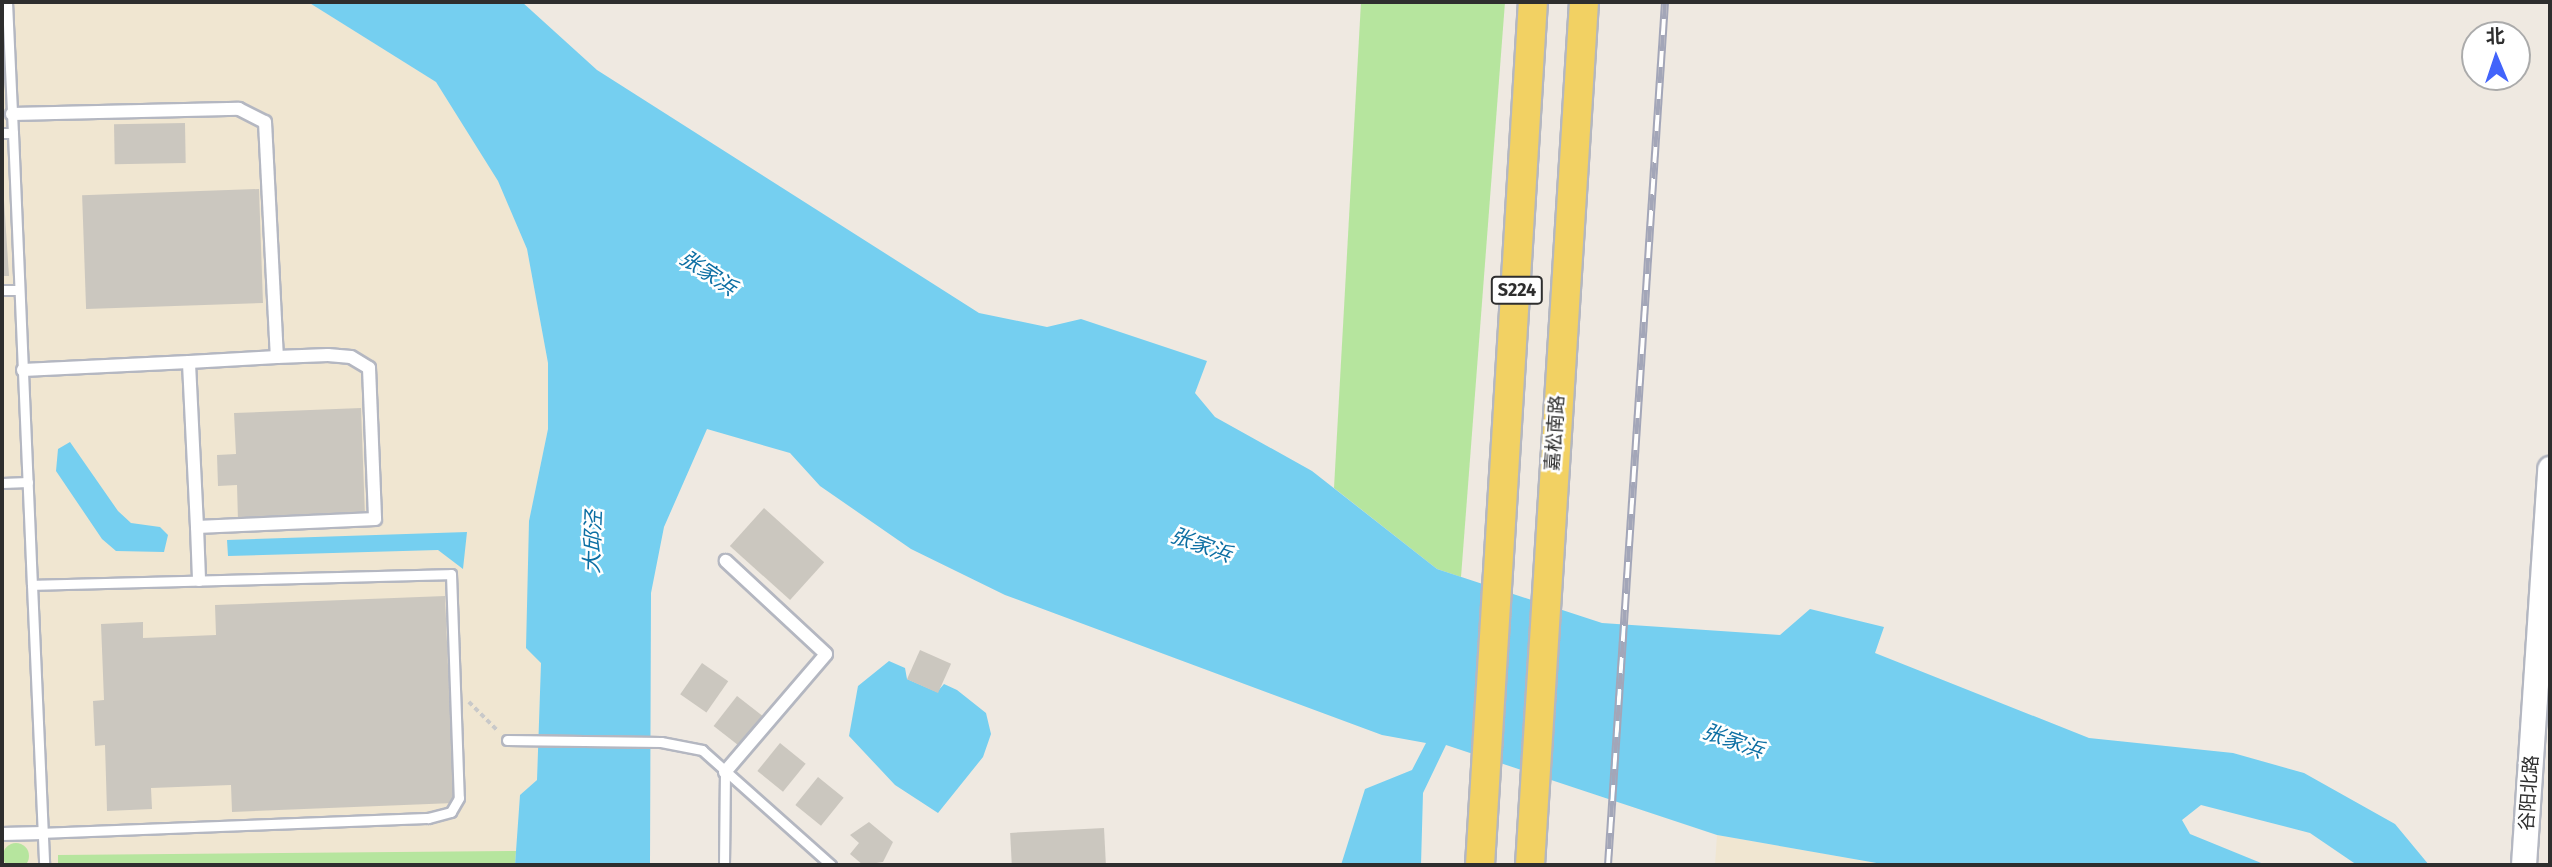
<!DOCTYPE html>
<html>
<head>
<meta charset="utf-8">
<style>
	body { margin:0 }
	#map { position:relative; width:2552px; height:867px; overflow:hidden; background:#efe9e1; font-family:"Fira Sans","Noto Sans SC",sans-serif }
	div>[style] { position:absolute }
	[style*='--x'] { left:calc(var(--x)*1px); top:calc(var(--y)*1px); width:calc(var(--w)*1px); rotate:calc(var(--a)*1deg) }
	.education>* { inset:0; background:#f0e6d1 }
	.green>* { inset:0; background:#b6e59e }
	.round { border-radius:50% }
	.water>* { inset:0; background:#75cff0 }
	.building>* { inset:0; background:#cbc7bf; transform-origin:0 0 }
	.path>* { height:3.5px; margin-top:-1.75px; transform-origin:0; background:repeating-linear-gradient(90deg,#c9c9c9 0 5px,transparent 0 8.5px) }
	.roads { filter:drop-shadow(2px 0 #b4b7c1) drop-shadow(-2px 0 #b4b7c1) drop-shadow(0 2px #b4b7c1) drop-shadow(0 -2px #b4b7c1) }
	.service>* { height:9px; margin:-4.5px; padding:0 4.5px; transform-origin:4.5px; border-radius:4.5px; background:#fff }
	.pedestrian>* { height:12px; margin:-6px; padding:0 6px; transform-origin:6px; border-radius:6px; background:#fff }
	.secondary>* { height:24px; margin:-12px; padding:0 12px; transform-origin:12px; border-radius:12px; background:#fff }
	.primary>* { height:28px; margin:-14px; padding:0 14px; transform-origin:14px; border-radius:14px; background:#f2d163 }
	.rail>* { height:8px; margin-top:-4px; transform-origin:0; background:repeating-linear-gradient(90deg,#fff 0 16px,#a3a6b8 0 32px); box-sizing:border-box; border-block:2px solid #a3a6b8 }
	span { translate:-50% -50%; white-space:nowrap; text-align:center; line-height:1.15; -webkit-text-stroke:5px #fff; paint-order:stroke }
	.shield-label span { padding:2px 5px; background:#fff; border:2px solid; border-radius:5px; -webkit-text-stroke-width:0 }
	.shield-label { font-size:18px; color:#2e2e2e; font-weight:700 }
	.street-label { font-size:19px; color:#2e2e2e }
	.water-label { font-size:21px; color:#0d6fa3; font-style:italic }
	.frame { position:absolute; inset:0; border:4px solid #2e2e2e; pointer-events:none }
	.north { position:absolute; left:2461px; top:21px; width:70px; height:70px; box-sizing:border-box; background:#fff; border:2px solid #ababab; border-radius:50%; rotate:358deg; font-size:19px; font-weight:700; line-height:28px; text-align:center; color:#2e2e2e }
	.north::after { content:''; display:block; margin:auto; width:24px; height:32px; background:#4264fb; clip-path:polygon(50% 0,100% 100%,50% 72%,0 100%) }
</style>
</head>
<body>
<div id="map">
	<div class="education">
		<i style="clip-path:polygon(2px 2px,308px 2px,436px 82px,498px 180px,527px 249px,548px 363px,548px 429px,529px 521px,541px 663px,537px 780px,520px 795px,515px 865px,2px 865px)"></i>
		<i style="clip-path:polygon(1717px 835px,1888px 865px,1715px 865px)"></i>
	</div>
	<div class="green">
		<i style="clip-path:polygon(1361px 2px,1505px 2px,1461px 577px,1437px 569px,1334px 488px)"></i>
		<i class="round" style="left:3px;top:843px;width:26px;height:26px"></i>
		<i style="clip-path:polygon(516px 851px,515px 865px,58px 865px,58px 855px)"></i>
	</div>
	<div class="water">
		<i style="clip-path:polygon(308px 2px,522px 2px,597px 70px,979px 313px,1047px 327px,1081px 319px,1207px 361px,1195px 393px,1215px 417px,1312px 471px,1437px 569px,1602px 623px,1780px 635px,1810px 609px,1884px 627px,1875px 653px,2089px 738px,2233px 753px,2304px 773px,2395px 824px,2429px 865px,2357px 865px,2310px 833px,2201px 805px,2182px 820px,2190px 834px,2266px 865px,1888px 865px,1717px 835px,1446px 745px,1423px 793px,1421px 865px,1341px 865px,1365px 789px,1412px 770px,1426px 743px,1382px 735px,1005px 595px,911px 549px,820px 486px,790px 453px,707px 429px,664px 527px,651px 593px,650px 865px,515px 865px,520px 795px,537px 780px,541px 663px,526px 648px,529px 521px,548px 429px,548px 363px,527px 249px,498px 181px,436px 82px)"></i>
		<i style="clip-path:polygon(70px 442px,118px 511px,131px 523px,160px 527px,168px 535px,164px 552px,116px 551px,102px 539px,56px 471px,58px 449px)"></i>
		<i style="clip-path:polygon(467px 532px,463px 569px,438px 550px,228px 556px,227px 540px)"></i>
		<i style="clip-path:polygon(889px 661px,905px 668px,907px 679px,937px 692px,944px 684px,957px 690px,986px 713px,991px 734px,983px 757px,938px 813px,895px 785px,849px 736px,858px 686px)"></i>
	</div>
	<div class="building">
		<i style="left:185px;top:123px;width:40px;height:71px;rotate:89deg"></i>
		<i style="clip-path:polygon(2px 170px,9px 276px,2px 276px)"></i>
		<i style="left:259px;top:189px;width:114px;height:177px;rotate:88deg"></i>
		<i style="clip-path:polygon(361px 408px,365px 516px,238px 521px,237px 485px,218px 486px,217px 455px,236px 454px,234px 413px)"></i>
		<i style="left:764px;top:508px;width:81px;height:51px;rotate:42deg"></i>
		<i style="clip-path:polygon(445px 596px,454px 803px,232px 812px,231px 785px,151px 788px,152px 809px,107px 811px,105px 745px,95px 746px,93px 701px,104px 700px,101px 624px,143px 622px,143px 638px,216px 635px,215px 605px)"></i>
		<i style="left:920px;top:650px;width:34px;height:32px;rotate:24deg"></i>
		<i style="left:702px;top:663px;width:32px;height:38px;rotate:35deg"></i>
		<i style="left:737px;top:696px;width:33px;height:38px;rotate:38deg"></i>
		<i style="left:780px;top:743px;width:33px;height:36px;rotate:39deg"></i>
		<i style="left:818px;top:777px;width:33px;height:36px;rotate:39deg"></i>
		<i style="clip-path:polygon(869px 822px,893px 842px,883px 862px,863px 865px,850px 854px,859px 843px,850px 835px)"></i>
		<i style="left:1104px;top:828px;width:37px;height:94px;rotate:87deg"></i>
	</div>
	<div class="path">
		<i style="--x:469;--y:702;--w:41;--a:45"></i>
	</div>
	<div class="roads">
		<div class="service">
			<i style="--x:7;--y:2;--w:131;--a:87.4"></i>
			<i style="--x:2;--y:133;--w:11;--a:0"></i>
			<i style="--x:13;--y:133;--w:452;--a:87.6"></i>
			<i style="--x:32;--y:585;--w:419;--a:-1.5"></i>
			<i style="--x:451;--y:574;--w:224;--a:88"></i>
			<i style="--x:459;--y:798;--w:16;--a:120"></i>
			<i style="--x:451;--y:812;--w:24;--a:165"></i>
			<i style="--x:428;--y:818;--w:385;--a:177.8"></i>
			<i style="--x:2;--y:290;--w:17;--a:0"></i>
			<i style="--x:2;--y:483;--w:26;--a:-2"></i>
			<i style="--x:32;--y:585;--w:280;--a:87.5"></i>
			<i style="--x:507;--y:740;--w:154;--a:0.7"></i>
			<i style="--x:661;--y:742;--w:42;--a:11"></i>
			<i style="--x:702;--y:750;--w:173;--a:41.7"></i>
			<i style="--x:724;--y:865;--w:93;--a:-89.4"></i>
		</div>
		<div class="pedestrian">
			<i style="--x:12;--y:114;--w:227;--a:-1.3"></i>
			<i style="--x:239;--y:109;--w:29;--a:27"></i>
			<i style="--x:265;--y:122;--w:235;--a:87.1"></i>
			<i style="--x:23;--y:370;--w:166;--a:-2.8"></i>
			<i style="--x:189;--y:362;--w:88;--a:-3.3"></i>
			<i style="--x:277;--y:357;--w:51;--a:-2.2"></i>
			<i style="--x:328;--y:355;--w:23;--a:5"></i>
			<i style="--x:351;--y:357;--w:21;--a:31"></i>
			<i style="--x:369;--y:368;--w:151;--a:87.7"></i>
			<i style="--x:375;--y:519;--w:178;--a:177.4"></i>
			<i style="--x:197;--y:527;--w:165;--a:-92.8"></i>
			<i style="--x:197;--y:527;--w:53;--a:87.8"></i>
			<i style="--x:725;--y:772;--w:155;--a:-49.4"></i>
			<i style="--x:826;--y:654;--w:137;--a:-137.1"></i>
			<i style="--x:2;--y:834;--w:41;--a:-1.4"></i>
		</div>
		<div class="secondary">
			<i style="--x:2524;--y:865;--w:397;--a:-86.2"></i>
		</div>
		<div class="primary">
			<i style="--x:1480;--y:865;--w:865;--a:-86.49"></i>
			<i style="--x:1530;--y:865;--w:865;--a:-86.42"></i>
		</div>
	</div>
	<div class="rail">
		<i style="--x:1608;--y:865;--w:865;--a:-86.22"></i>
	</div>
	<div class="shield-label">
		<span style="left:1517px;top:290px">S224</span>
	</div>
	<div class="street-label">
		<span style="left:1555px;top:433px;rotate:-86deg">嘉松南路</span>
		<span style="left:2529px;top:793px;rotate:-86deg">谷阳北路</span>
	</div>
	<div class="water-label">
		<span style="left:708px;top:273px;rotate:34deg">张家浜</span>
		<span style="left:593px;top:542px;rotate:-88deg">大邱泾</span>
		<span style="left:1201px;top:545px;rotate:20deg">张家浜</span>
		<span style="left:1733px;top:741px;rotate:20deg">张家浜</span>
	</div>
	<div class="frame"></div>
	<div class="north">北</div>
</div>
</body>
</html>
